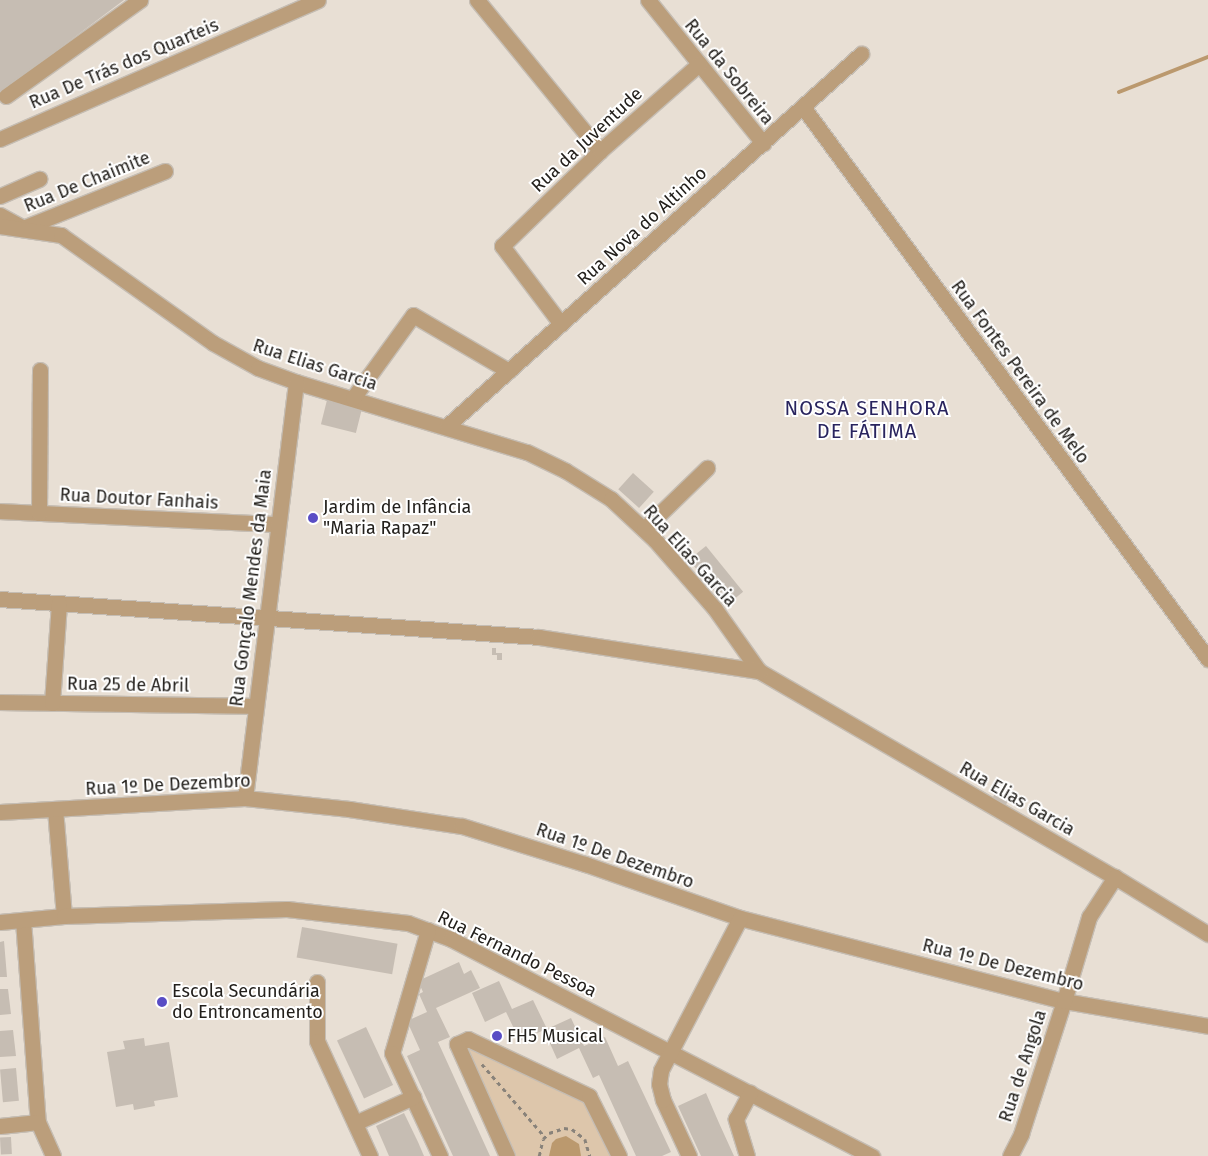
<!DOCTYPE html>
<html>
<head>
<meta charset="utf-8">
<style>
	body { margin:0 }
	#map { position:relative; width:1208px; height:1156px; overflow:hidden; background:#e8dfd4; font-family:"Fira Sans",sans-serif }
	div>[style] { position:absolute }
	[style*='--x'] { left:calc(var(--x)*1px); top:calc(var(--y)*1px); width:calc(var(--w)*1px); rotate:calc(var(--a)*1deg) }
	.green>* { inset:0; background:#ddc6ab }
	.water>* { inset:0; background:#bb996e }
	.stream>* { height:4px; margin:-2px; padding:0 2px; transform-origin:2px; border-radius:2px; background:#bb996e }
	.building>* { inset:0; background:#c6bdb3; transform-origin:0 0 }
	.path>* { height:2.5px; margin-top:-1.25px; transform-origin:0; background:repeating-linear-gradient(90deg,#88827a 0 4px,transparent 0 8px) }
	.roads { filter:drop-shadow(1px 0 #c5bdb3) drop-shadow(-1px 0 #c5bdb3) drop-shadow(0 1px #c5bdb3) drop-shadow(0 -1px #c5bdb3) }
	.minor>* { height:15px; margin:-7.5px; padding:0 7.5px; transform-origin:7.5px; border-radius:7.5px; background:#bb9e7b }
	.dots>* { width:14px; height:14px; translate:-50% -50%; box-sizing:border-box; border:2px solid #fff; border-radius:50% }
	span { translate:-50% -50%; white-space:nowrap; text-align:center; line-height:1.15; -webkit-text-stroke:4px #fff; paint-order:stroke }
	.street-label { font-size:18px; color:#23201c }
	.poi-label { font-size:18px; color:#23201c }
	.left { translate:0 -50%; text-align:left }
	.quarter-label { font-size:20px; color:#29245e; letter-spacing:1px }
</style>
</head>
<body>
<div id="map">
	<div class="green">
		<i style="clip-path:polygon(471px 1043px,587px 1099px,616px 1156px,511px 1156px,461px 1047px)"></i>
	</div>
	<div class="water">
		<i style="clip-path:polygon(566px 1136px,579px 1144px,581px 1156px,549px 1156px,552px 1143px,556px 1139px)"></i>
	</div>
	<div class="stream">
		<i style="--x:1119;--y:92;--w:96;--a:-21.5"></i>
	</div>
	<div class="building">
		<i style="clip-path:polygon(0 0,124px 0,0 93px)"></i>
		<i style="left:327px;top:400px;width:36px;height:25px;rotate:14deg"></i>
		<i style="left:633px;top:473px;width:28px;height:22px;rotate:42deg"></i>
		<i style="left:706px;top:546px;width:59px;height:22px;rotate:51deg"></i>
		<i style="clip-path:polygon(492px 648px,496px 648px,496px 653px,502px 653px,502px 660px,497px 660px,497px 655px,492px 655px)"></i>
		<i style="left:996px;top:792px;width:15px;height:7px;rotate:32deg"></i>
		<i style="left:302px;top:927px;width:97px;height:31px;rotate:10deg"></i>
		<i style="clip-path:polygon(4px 941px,7px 977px,0 977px,0 942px)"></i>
		<i style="clip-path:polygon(459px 962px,464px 974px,471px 970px,480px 988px,436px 1008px,450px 1037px,438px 1042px,490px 1156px,453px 1156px,407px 1056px,420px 1050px,407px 1021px,427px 1012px,419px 994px,423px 992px,418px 981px)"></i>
		<i style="clip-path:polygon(499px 981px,512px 1009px,533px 1000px,547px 1029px,571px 1018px,584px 1046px,605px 1037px,618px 1066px,628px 1061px,671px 1152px,662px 1156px,636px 1156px,599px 1075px,593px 1078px,579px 1048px,557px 1059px,544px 1030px,520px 1041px,506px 1012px,485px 1022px,472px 993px)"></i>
		<i style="clip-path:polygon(0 989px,8px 989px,11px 1014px,0 1015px)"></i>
		<i style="left:366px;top:1027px;width:64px;height:32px;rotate:65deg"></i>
		<i style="clip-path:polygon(13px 1030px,16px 1056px,0 1057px,0 1031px)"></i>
		<i style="clip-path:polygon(144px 1038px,145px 1046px,169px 1042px,178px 1097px,154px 1101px,155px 1106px,134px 1110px,133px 1104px,116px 1107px,107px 1052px,125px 1049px,123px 1041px)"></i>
		<i style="left:16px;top:1068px;width:33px;height:16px;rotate:85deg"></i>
		<i style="clip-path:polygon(706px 1093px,719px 1123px,734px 1156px,701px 1156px,678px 1106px)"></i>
		<i style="clip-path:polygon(404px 1113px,418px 1142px,424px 1156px,389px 1156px,376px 1126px)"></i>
		<i style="left:11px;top:1137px;width:17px;height:11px;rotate:87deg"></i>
	</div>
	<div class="path">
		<i style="--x:482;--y:1064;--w:96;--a:49.2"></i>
		<i style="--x:539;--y:1156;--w:17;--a:-77"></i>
		<i style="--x:543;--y:1139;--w:8;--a:-45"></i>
		<i style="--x:549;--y:1133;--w:16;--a:-18"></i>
		<i style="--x:564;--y:1128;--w:8;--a:7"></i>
		<i style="--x:572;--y:1129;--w:16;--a:38"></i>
		<i style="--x:585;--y:1139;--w:18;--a:74"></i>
	</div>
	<div class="roads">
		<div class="minor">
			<i style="--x:477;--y:0;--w:195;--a:50.8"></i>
			<i style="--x:648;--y:0;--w:184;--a:51.2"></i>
			<i style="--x:6;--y:96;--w:165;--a:-35.6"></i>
			<i style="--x:803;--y:107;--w:685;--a:53.73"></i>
			<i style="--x:0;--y:139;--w:347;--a:-23.6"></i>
			<i style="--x:0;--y:196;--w:43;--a:-23.6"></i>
			<i style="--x:0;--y:215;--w:26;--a:29"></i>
			<i style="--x:23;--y:228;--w:153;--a:-21.9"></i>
			<i style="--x:0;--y:226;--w:62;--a:8.4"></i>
			<i style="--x:61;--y:235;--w:186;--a:35.4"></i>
			<i style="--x:213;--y:343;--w:51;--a:29.1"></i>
			<i style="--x:258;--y:368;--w:40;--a:20.2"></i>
			<i style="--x:296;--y:382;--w:241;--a:16.9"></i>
			<i style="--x:527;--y:452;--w:43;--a:26"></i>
			<i style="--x:566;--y:471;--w:53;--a:31.9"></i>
			<i style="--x:611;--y:499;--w:60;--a:43"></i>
			<i style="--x:655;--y:540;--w:91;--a:49"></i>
			<i style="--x:715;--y:609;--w:76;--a:54.6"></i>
			<i style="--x:759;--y:671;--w:411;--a:30.1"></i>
			<i style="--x:1115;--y:877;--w:109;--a:31.5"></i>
			<i style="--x:561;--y:324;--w:98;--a:-127.1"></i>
			<i style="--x:502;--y:246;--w:136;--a:-44.1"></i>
			<i style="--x:600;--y:151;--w:132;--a:-41.3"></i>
			<i style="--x:353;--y:398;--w:102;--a:-54.1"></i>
			<i style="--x:413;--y:315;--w:111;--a:30.3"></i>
			<i style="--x:447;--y:426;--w:557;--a:-41.94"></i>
			<i style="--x:0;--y:511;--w:277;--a:2.7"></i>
			<i style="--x:39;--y:513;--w:143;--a:-89.6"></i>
			<i style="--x:644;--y:529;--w:88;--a:-44.1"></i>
			<i style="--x:0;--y:599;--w:540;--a:4.03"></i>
			<i style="--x:539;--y:637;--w:223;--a:8.8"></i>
			<i style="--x:0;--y:702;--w:255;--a:0.9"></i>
			<i style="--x:52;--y:703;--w:100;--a:-86"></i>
			<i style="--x:245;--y:798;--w:419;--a:-83"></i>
			<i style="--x:55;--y:809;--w:107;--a:85.2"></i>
			<i style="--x:0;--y:812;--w:245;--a:-3.3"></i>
			<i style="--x:245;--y:798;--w:105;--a:6"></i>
			<i style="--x:349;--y:809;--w:114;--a:8.6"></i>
			<i style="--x:462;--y:826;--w:129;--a:17.2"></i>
			<i style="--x:585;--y:864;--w:164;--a:19.2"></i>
			<i style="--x:740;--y:918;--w:334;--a:14.4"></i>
			<i style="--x:1064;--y:1001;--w:146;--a:9.8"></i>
			<i style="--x:23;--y:920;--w:203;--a:85.8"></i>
			<i style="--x:38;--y:1122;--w:37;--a:66"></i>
			<i style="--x:0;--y:922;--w:64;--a:-5.4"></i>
			<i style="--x:64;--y:916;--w:223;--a:-1.8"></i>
			<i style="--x:287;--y:909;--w:122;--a:6.6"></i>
			<i style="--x:408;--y:923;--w:46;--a:20.4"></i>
			<i style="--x:451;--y:939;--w:474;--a:27.3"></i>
			<i style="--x:428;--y:930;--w:128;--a:106.3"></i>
			<i style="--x:392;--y:1053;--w:114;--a:65"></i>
			<i style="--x:317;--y:982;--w:59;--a:90"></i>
			<i style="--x:317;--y:1041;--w:127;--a:65.3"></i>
			<i style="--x:355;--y:1123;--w:64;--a:-24.1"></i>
			<i style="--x:0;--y:1126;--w:38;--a:-6"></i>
			<i style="--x:507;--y:1156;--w:123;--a:-114.1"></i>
			<i style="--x:457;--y:1044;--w:12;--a:-24"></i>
			<i style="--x:468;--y:1039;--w:134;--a:25.2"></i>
			<i style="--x:589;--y:1096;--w:67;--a:63.4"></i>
			<i style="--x:689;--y:1156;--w:62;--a:-114.9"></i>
			<i style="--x:663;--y:1100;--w:16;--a:-104"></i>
			<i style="--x:659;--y:1084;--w:14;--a:-82"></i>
			<i style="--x:661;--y:1070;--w:171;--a:-62.5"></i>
			<i style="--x:747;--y:1156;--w:39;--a:-107"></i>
			<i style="--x:736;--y:1119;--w:30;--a:-62"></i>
			<i style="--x:1010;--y:1156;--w:25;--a:-63"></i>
			<i style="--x:1021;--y:1134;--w:140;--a:-72.1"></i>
			<i style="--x:1064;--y:1001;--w:88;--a:-73.4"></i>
			<i style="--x:1089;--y:917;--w:48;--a:-57"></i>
		</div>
	</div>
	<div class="dots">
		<i style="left:313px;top:518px;background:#594dc5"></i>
		<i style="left:162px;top:1002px;background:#594dc5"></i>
		<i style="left:497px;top:1036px;background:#594dc5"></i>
	</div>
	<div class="street-label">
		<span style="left:124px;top:64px;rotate:-23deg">Rua De Trás dos Quarteis</span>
		<span style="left:729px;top:72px;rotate:51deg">Rua da Sobreira</span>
		<span style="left:587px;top:140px;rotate:-43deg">Rua da Juventude</span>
		<span style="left:87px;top:182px;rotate:-22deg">Rua De Chaimite</span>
		<span style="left:642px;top:226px;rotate:-42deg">Rua Nova do Altinho</span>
		<span style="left:315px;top:365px;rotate:18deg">Rua Elias Garcia</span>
		<span style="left:1020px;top:372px;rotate:54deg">Rua Fontes Pereira de Melo</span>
		<span style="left:139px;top:499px;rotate:3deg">Rua Doutor Fanhais</span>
		<span style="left:690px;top:556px;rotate:48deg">Rua Elias Garcia</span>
		<span style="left:251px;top:588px;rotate:-83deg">Rua Gonçalo Mendes da Maia</span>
		<span style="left:128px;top:685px;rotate:1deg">Rua 25 de Abril</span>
		<span style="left:168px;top:785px;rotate:-3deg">Rua 1º De Dezembro</span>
		<span style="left:1017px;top:799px;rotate:30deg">Rua Elias Garcia</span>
		<span style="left:615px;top:856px;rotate:19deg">Rua 1º De Dezembro</span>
		<span style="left:517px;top:954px;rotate:26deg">Rua Fernando Pessoa</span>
		<span style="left:1003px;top:965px;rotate:14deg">Rua 1º De Dezembro</span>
		<span style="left:1023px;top:1066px;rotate:-72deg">Rua de Angola</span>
	</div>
	<div class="poi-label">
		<span class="left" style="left:323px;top:518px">Jardim de Infância<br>"Maria Rapaz"</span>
		<span class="left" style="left:172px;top:1002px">Escola Secundária<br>do Entroncamento</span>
		<span class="left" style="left:507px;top:1036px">FH5 Musical</span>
	</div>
	<div class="quarter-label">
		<span style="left:867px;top:420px">NOSSA SENHORA<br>DE FÁTIMA</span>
	</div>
</div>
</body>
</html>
